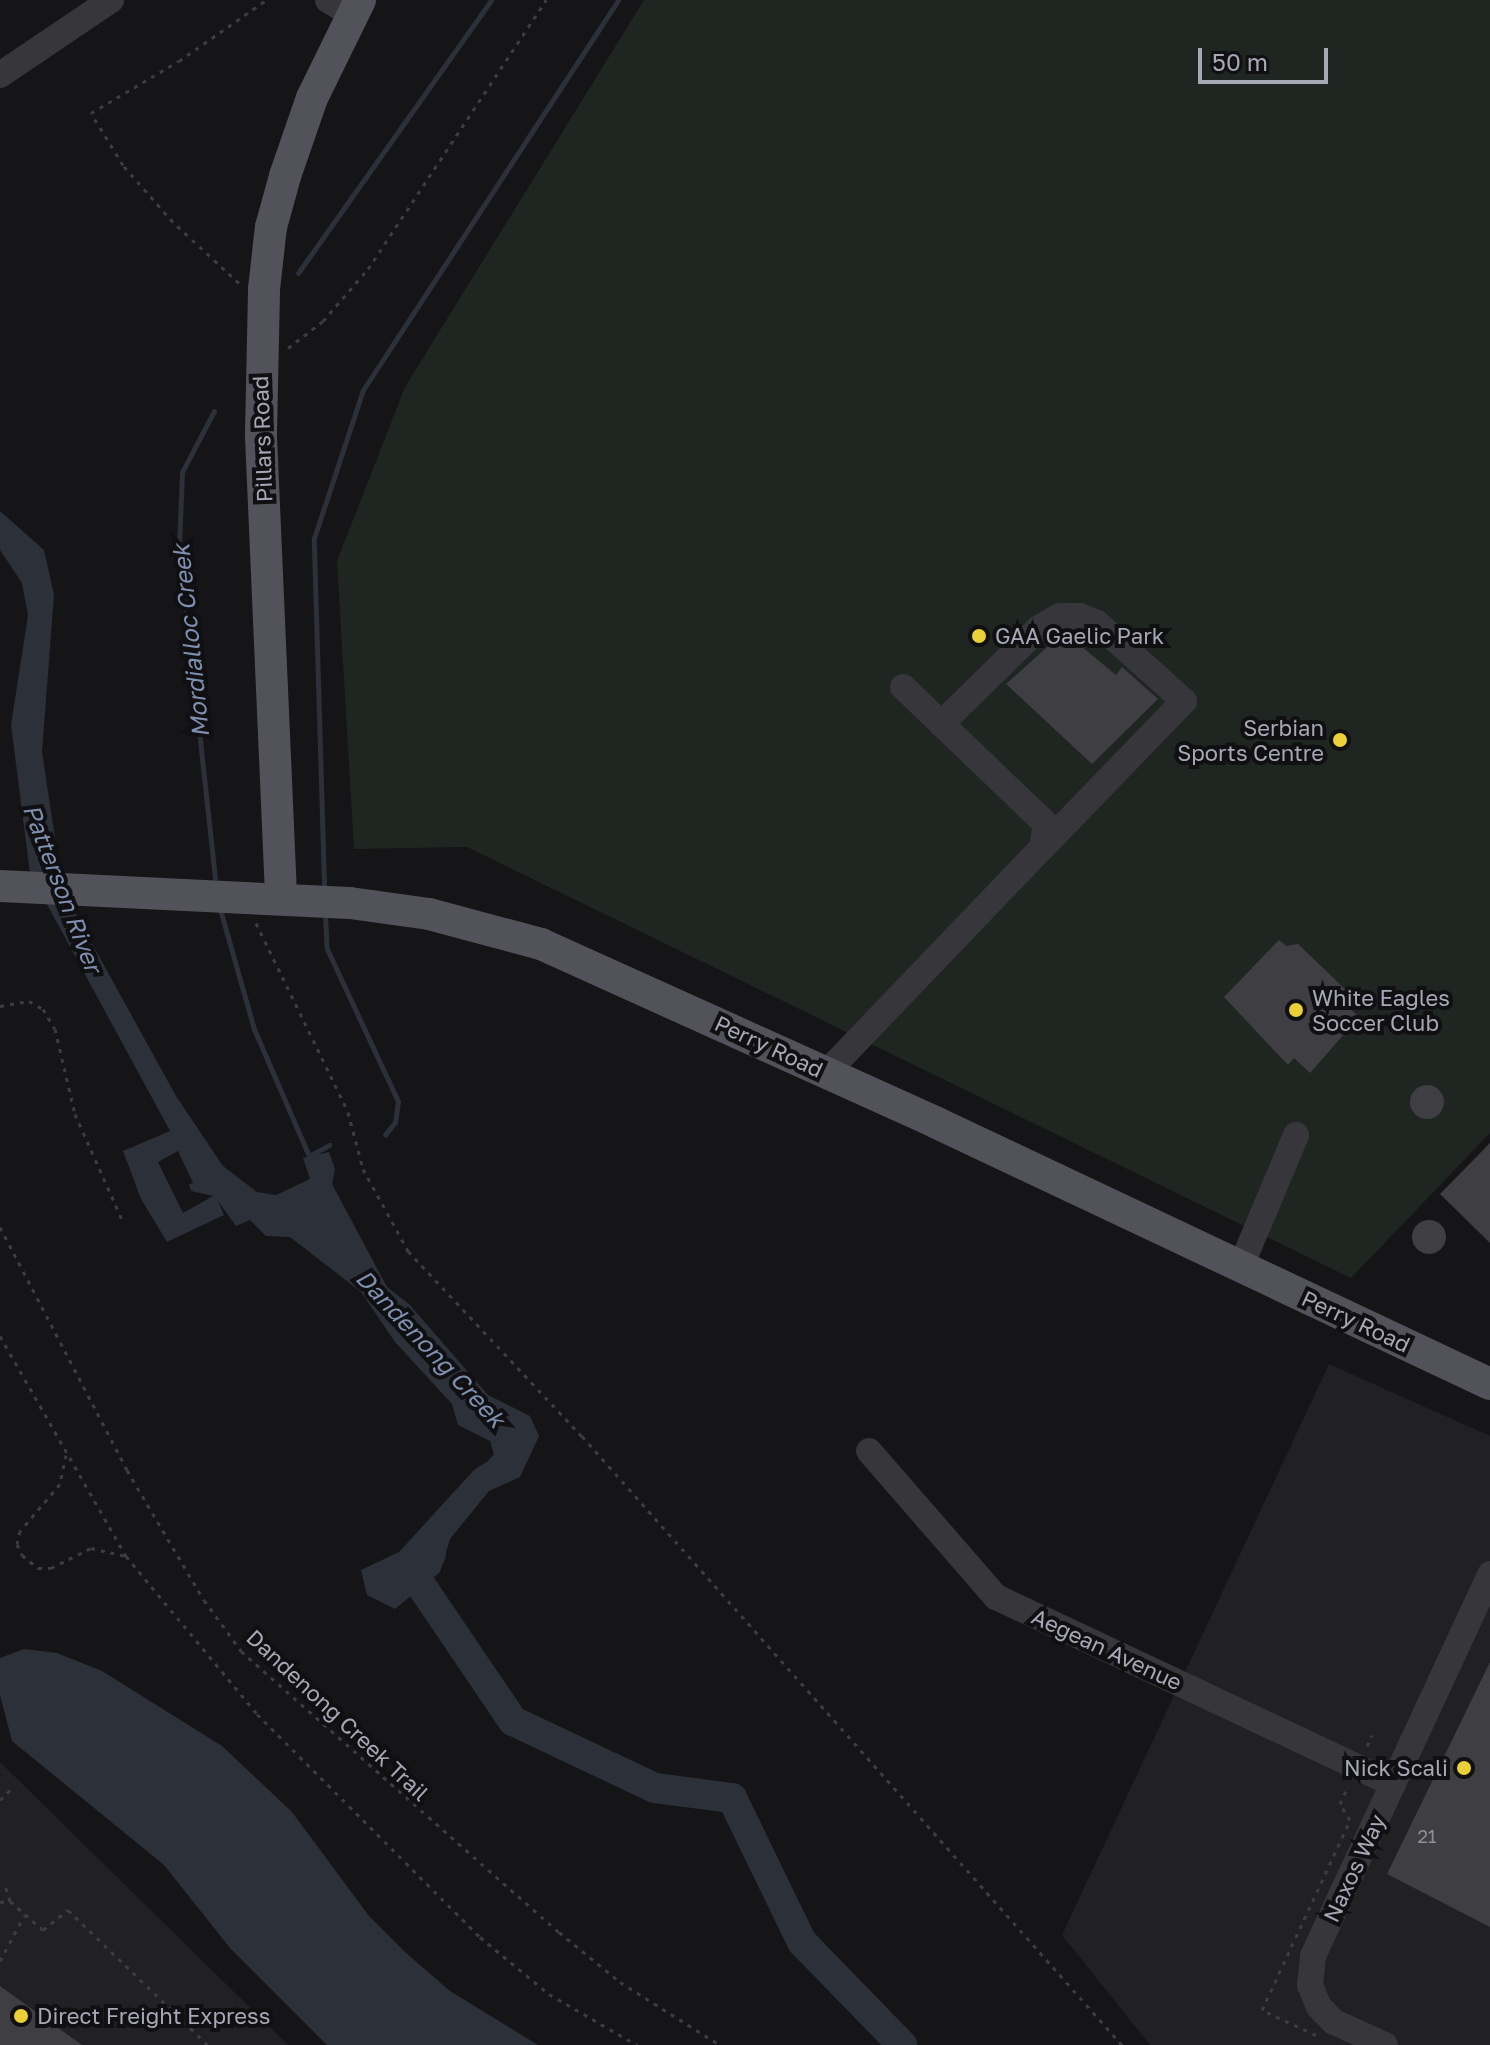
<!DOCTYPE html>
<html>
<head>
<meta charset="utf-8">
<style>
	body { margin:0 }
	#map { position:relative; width:1490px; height:2045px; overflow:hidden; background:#151416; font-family:"Golos Text",sans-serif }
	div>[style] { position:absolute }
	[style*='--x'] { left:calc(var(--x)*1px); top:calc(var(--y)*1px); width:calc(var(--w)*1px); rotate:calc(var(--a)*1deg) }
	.built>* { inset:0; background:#212023 }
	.green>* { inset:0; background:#1f2621 }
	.water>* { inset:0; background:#2b3039 }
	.stream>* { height:5px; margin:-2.5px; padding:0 2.5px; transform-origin:2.5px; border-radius:2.5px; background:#2b3039 }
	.river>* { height:30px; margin:-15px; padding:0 15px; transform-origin:15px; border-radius:15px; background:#2b3039 }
	.building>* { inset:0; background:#3f3e43 }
	.round { border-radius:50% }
	.path>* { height:3px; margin-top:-1.5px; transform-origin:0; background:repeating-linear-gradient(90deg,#3c3c42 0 4px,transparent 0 10px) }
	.minor>* { height:26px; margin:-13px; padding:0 13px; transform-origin:13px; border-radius:13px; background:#36363b }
	.major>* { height:32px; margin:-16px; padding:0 16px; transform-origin:16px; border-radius:16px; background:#52525a }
	.dots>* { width:22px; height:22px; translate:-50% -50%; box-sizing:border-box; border:4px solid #100f11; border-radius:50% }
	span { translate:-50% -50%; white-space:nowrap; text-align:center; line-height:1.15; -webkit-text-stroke:8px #100f11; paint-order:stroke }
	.number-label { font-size:18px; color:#8d8e99 }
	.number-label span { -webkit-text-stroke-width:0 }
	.street-label { font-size:22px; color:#a7a8b6 }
	.poi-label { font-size:22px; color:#a7a8b6 }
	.left { translate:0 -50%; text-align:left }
	.right { translate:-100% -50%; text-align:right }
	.water-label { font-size:24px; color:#7f8faf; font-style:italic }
	.scale { position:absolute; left:1198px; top:48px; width:130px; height:36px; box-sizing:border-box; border:4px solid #a7a8b6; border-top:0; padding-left:10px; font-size:24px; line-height:28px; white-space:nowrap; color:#a7a8b6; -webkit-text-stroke:6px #100f11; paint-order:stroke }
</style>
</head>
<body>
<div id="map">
	<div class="built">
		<i style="clip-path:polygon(1329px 1364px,1490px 1436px,1490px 2045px,1150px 2045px,1062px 1935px)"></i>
		<i style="clip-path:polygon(0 1762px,288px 2045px,0 2045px)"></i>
	</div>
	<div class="green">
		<i style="clip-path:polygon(644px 0,1490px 0,1490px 1133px,1351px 1278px,467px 847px,354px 849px,337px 561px,405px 387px)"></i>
	</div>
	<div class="water">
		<i style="clip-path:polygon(evenodd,0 511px,44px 550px,54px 595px,42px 752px,60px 871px,73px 909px,176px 1096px,223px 1166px,257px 1192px,276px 1195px,310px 1179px,303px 1158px,329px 1152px,335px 1169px,332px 1184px,387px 1287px,409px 1304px,488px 1395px,530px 1416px,539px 1436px,520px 1477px,489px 1491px,450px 1539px,440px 1572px,395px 1609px,367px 1595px,361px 1570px,399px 1552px,474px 1470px,488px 1461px,494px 1454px,490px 1441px,458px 1425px,452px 1404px,395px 1342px,361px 1292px,290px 1237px,266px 1236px,250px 1220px,236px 1226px,218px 1201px,224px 1215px,167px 1242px,141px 1199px,123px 1151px,170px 1131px,30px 873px,11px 725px,28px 615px,22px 583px,0 550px,0 511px,178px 1151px,193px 1183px,189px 1184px,191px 1191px,213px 1196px,183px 1213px,158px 1162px,178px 1151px)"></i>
		<i style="clip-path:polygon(24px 1649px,57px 1653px,102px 1671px,222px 1746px,292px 1812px,369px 1916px,405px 1952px,450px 1991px,538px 2045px,327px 2045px,230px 1948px,164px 1865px,12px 1741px,0 1695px,0 1658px)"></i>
	</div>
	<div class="stream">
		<i style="--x:298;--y:273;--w:334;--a:-54.7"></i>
		<i style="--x:214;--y:411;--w:69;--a:117.7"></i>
		<i style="--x:182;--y:472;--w:75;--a:92.3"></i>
		<i style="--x:179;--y:547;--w:333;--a:83.8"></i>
		<i style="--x:324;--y:884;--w:346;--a:-91.7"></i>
		<i style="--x:314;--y:538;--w:156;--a:-71.7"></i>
		<i style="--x:363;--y:390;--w:466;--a:-56.8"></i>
		<i style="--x:220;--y:909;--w:125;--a:74.2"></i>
		<i style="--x:254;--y:1029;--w:146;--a:66.6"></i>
		<i style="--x:325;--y:916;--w:33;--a:87"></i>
		<i style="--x:327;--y:949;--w:168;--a:65"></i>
		<i style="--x:398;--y:1101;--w:21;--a:98"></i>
		<i style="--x:395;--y:1122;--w:16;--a:128"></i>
		<i style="--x:311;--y:1155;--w:21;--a:-29"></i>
	</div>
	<div class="river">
		<i style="--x:431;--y:1554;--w:27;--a:129"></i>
		<i style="--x:414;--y:1575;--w:176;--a:55.9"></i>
		<i style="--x:513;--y:1721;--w:157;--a:25.3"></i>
		<i style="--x:655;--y:1788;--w:78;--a:7.4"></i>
		<i style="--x:732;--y:1798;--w:160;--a:64.1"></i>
		<i style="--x:802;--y:1942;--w:144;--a:45.8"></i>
	</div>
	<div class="building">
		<i style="clip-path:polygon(1064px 632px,1116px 675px,1122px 667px,1158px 699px,1092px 764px,1006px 684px)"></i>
		<i style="clip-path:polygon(1279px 940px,1286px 946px,1298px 944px,1320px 965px,1353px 997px,1346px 1004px,1359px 1017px,1310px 1073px,1294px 1058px,1288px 1065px,1224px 997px)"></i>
		<i class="round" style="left:1410px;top:1085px;width:34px;height:34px"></i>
		<i style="clip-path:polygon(1490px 1143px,1490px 1243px,1440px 1194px)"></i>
		<i class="round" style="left:1412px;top:1220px;width:34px;height:34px"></i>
		<i style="clip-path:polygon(1490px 1662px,1490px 1927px,1387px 1874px)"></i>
		<i style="clip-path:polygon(0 1986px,82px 2045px,0 2045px)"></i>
	</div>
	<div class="path">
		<i style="--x:239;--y:283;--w:90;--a:-137.3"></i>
		<i style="--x:173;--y:222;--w:76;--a:-131.3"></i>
		<i style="--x:123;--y:165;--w:61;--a:-121.6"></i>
		<i style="--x:91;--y:113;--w:102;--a:-30.6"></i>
		<i style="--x:179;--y:61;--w:106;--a:-35"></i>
		<i style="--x:288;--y:348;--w:44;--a:-37.6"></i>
		<i style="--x:323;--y:321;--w:69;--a:-49.1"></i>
		<i style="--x:368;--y:269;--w:323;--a:-56.5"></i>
		<i style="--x:256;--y:923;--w:210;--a:64"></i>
		<i style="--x:348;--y:1112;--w:59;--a:75.3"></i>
		<i style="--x:363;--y:1169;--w:94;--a:61.2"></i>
		<i style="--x:408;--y:1251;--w:254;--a:46.8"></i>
		<i style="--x:582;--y:1436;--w:814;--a:48.44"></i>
		<i style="--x:0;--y:1006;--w:29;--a:-10"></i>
		<i style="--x:29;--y:1001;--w:16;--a:30"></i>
		<i style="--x:43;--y:1009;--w:23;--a:59"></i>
		<i style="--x:55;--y:1029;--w:87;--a:76.8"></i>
		<i style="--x:75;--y:1114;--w:118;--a:66"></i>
		<i style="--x:0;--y:1227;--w:274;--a:62.4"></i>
		<i style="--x:127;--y:1470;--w:151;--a:59.4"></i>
		<i style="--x:204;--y:1600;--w:63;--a:54"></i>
		<i style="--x:241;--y:1651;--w:424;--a:41.5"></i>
		<i style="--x:559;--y:1932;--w:79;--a:39.3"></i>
		<i style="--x:620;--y:1982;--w:118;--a:32.2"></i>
		<i style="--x:0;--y:1336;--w:254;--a:60.2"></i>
		<i style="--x:126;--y:1556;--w:205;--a:50.3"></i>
		<i style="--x:257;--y:1714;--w:315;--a:45"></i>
		<i style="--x:480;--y:1937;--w:89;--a:39.6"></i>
		<i style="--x:549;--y:1994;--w:102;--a:30.1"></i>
		<i style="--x:66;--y:1455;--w:30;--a:102"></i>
		<i style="--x:60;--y:1484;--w:62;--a:130.4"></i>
		<i style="--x:20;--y:1531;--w:13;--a:103"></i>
		<i style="--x:17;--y:1544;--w:12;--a:66"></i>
		<i style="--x:22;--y:1555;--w:21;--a:39"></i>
		<i style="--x:38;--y:1568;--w:13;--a:0"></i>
		<i style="--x:51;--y:1568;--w:45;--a:-26.6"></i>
		<i style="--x:91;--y:1548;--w:36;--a:13"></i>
		<i style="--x:1367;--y:1746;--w:12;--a:-66"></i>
		<i style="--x:0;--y:1800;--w:16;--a:-45"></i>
		<i style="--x:10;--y:1901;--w:44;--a:41.3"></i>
		<i style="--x:43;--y:1930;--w:32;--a:-39"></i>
		<i style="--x:68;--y:1910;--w:194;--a:44"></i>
		<i style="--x:0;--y:1902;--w:10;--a:-6"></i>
		<i style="--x:10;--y:1901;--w:16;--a:-108"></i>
		<i style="--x:0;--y:1961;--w:51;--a:-61.9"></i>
		<i style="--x:1316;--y:2035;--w:60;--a:-155.2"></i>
		<i style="--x:1262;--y:2010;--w:209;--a:-65.1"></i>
		<i style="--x:1350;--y:1820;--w:19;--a:-122"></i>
		<i style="--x:1340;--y:1804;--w:20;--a:-66"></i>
	</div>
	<div class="minor">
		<i style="--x:328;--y:0;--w:27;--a:31"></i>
		<i style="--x:0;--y:75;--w:134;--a:-34"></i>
		<i style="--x:941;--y:724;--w:137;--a:-44.4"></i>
		<i style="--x:1039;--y:628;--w:24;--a:-30"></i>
		<i style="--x:1060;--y:616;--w:20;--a:0"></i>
		<i style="--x:1080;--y:616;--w:18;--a:22"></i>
		<i style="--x:1097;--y:623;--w:117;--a:41.9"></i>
		<i style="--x:1184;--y:701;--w:204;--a:134"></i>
		<i style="--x:827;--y:1072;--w:310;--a:-46.2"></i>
		<i style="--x:1042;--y:848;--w:24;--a:-81"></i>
		<i style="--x:1046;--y:824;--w:198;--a:-136.2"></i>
		<i style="--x:1241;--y:1266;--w:142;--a:-67.2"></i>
		<i style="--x:869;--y:1451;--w:194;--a:49"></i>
		<i style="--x:996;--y:1597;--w:439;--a:25.2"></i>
		<i style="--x:1385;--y:2045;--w:56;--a:-155.7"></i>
		<i style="--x:1334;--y:2022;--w:21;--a:-135"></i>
		<i style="--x:1319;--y:2007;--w:24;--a:-112"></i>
		<i style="--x:1310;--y:1985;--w:29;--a:-84"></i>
		<i style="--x:1313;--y:1956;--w:421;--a:-65.1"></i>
	</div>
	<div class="major">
		<i style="--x:0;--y:886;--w:350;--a:2.8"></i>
		<i style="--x:350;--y:903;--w:80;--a:7.9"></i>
		<i style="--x:429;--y:914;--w:116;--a:15"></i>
		<i style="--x:541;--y:944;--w:435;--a:24.3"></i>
		<i style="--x:937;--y:1123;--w:611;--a:25.27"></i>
		<i style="--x:281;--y:895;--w:461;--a:-92.5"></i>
		<i style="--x:261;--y:434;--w:145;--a:-88.8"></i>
		<i style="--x:264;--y:289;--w:62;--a:-83.6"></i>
		<i style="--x:271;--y:227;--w:53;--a:-74.6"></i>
		<i style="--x:285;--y:176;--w:83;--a:-70.9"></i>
		<i style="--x:312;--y:98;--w:109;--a:-63.9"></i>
	</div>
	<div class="dots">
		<i style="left:979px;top:636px;background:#e9d039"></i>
		<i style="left:1340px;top:740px;background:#e9d039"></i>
		<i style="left:1296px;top:1010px;background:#e9d039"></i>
		<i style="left:1464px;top:1768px;background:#e9d039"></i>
		<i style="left:21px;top:2016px;background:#e9d039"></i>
	</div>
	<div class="number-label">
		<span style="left:1427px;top:1836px">21</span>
	</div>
	<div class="street-label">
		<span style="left:262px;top:439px;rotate:-92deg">Pillars Road</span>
		<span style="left:769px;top:1046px;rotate:25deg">Perry Road</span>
		<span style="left:1356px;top:1321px;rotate:25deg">Perry Road</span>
		<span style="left:1107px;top:1649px;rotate:25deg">Aegean Avenue</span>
		<span style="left:338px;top:1715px;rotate:43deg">Dandenong Creek Trail</span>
		<span style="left:1354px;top:1868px;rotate:-65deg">Naxos Way</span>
	</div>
	<div class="poi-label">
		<span class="left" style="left:995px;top:636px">GAA Gaelic Park</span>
		<span class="right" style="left:1324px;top:740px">Serbian<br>Sports Centre</span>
		<span class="left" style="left:1312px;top:1010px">White Eagles<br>Soccer Club</span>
		<span class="right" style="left:1448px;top:1768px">Nick Scali</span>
		<span class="left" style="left:37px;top:2016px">Direct Freight Express</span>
	</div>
	<div class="water-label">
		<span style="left:190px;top:641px;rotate:-96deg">Mordialloc Creek</span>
		<span style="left:63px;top:888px;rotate:69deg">Patterson River</span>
		<span style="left:431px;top:1348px;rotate:47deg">Dandenong Creek</span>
	</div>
	<div class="scale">50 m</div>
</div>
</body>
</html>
